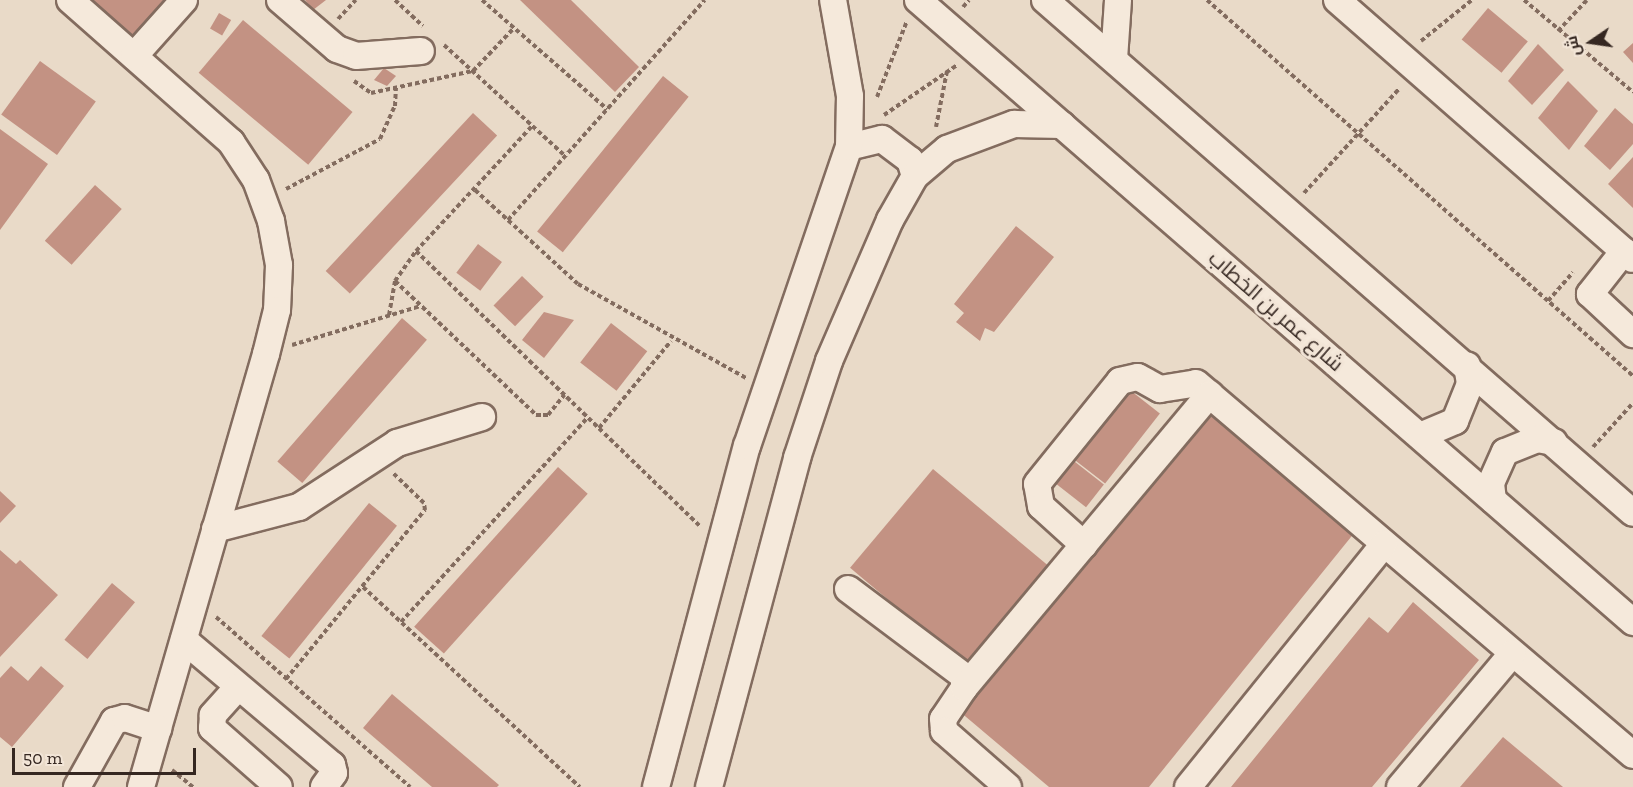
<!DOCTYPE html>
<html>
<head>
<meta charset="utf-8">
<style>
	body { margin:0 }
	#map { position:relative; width:1633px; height:787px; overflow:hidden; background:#e9dac8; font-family:"Zilla Slab",Cairo,serif }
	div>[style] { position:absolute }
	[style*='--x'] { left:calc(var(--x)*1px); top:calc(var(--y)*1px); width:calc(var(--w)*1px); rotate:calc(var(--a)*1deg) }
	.building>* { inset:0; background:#c39283; transform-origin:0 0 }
	.path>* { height:4px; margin-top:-2px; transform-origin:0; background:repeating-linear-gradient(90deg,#836c5f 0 4.5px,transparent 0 7.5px) }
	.roads { filter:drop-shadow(2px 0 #836c5f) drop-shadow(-2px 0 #836c5f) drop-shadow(0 2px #836c5f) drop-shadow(0 -2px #836c5f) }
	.minor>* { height:26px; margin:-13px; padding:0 13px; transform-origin:13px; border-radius:13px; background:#f5e9db }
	span { translate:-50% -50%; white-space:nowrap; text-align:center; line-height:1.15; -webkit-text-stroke:6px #f2e5d7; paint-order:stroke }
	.street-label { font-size:21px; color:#352721 }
	.north { position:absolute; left:1561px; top:12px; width:60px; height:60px; -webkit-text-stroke:4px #f2e5d7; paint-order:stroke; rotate:257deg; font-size:16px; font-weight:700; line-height:24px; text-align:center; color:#352721 }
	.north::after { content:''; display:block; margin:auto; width:21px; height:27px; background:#352721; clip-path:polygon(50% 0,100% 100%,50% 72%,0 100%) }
	.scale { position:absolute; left:12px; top:748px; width:184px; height:27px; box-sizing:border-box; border:3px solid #352721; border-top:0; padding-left:8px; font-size:18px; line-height:21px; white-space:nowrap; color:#352721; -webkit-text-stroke:4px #f2e5d7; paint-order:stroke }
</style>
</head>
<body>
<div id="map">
	<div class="building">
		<i style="clip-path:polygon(89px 0,165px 0,131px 38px)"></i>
		<i style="clip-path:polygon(305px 0,326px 0,313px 10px)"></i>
		<i style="clip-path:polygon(520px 0,571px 0,639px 67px,615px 92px)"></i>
		<i style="left:1488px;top:8px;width:52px;height:41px;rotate:40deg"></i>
		<i style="left:219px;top:13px;width:14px;height:18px;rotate:30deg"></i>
		<i style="left:243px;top:20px;width:143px;height:69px;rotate:40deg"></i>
		<i style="clip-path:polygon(1633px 43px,1633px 63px,1623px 52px)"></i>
		<i style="clip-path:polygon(1538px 44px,1564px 70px,1532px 105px,1508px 81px)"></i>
		<i style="left:40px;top:61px;width:69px;height:66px;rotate:36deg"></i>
		<i style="clip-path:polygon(384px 68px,396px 76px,387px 86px,374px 80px)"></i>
		<i style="left:663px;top:76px;width:33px;height:200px;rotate:39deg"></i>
		<i style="clip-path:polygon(1568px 81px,1598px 111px,1569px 150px,1538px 118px)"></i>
		<i style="clip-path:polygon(1615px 108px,1633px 124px,1633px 144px,1610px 170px,1584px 146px)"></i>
		<i style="left:473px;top:113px;width:33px;height:216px;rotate:43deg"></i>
		<i style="clip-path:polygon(0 129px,48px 164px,0 230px)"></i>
		<i style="clip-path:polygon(1633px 157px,1633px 208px,1608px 184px)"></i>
		<i style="left:95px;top:185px;width:36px;height:75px;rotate:42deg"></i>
		<i style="clip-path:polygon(1016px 226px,1054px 257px,994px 332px,985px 328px,980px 341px,956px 322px,964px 313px,954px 304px)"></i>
		<i style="left:478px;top:244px;width:30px;height:36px;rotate:37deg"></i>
		<i style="left:522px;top:276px;width:30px;height:41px;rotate:44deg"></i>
		<i style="clip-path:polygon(544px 312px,574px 320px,544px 358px,522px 340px)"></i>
		<i style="left:402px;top:318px;width:33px;height:190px;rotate:41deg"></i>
		<i style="left:611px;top:323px;width:46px;height:50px;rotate:38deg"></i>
		<i style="left:1126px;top:387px;width:43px;height:89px;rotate:38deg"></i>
		<i style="clip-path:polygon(1209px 410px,1355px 532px,1149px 787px,1049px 787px,959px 711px)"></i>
		<i style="left:1070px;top:458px;width:43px;height:29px;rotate:38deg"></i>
		<i style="left:558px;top:467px;width:40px;height:215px;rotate:42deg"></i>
		<i style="left:933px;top:469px;width:158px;height:129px;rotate:40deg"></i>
		<i style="clip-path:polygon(0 491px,16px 506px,0 523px)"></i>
		<i style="left:369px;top:503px;width:36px;height:171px;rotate:39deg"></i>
		<i style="clip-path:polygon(0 550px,16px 564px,20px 560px,58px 595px,0 657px)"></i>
		<i style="left:112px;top:583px;width:30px;height:74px;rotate:40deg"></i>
		<i style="clip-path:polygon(1413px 602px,1479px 660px,1372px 787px,1231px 787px,1369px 617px,1388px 633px)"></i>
		<i style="clip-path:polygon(11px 666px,28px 681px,41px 666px,64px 686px,12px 747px,0 737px,0 678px)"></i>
		<i style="clip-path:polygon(392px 694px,499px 785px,497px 787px,432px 787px,363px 728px)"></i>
		<i style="clip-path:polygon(1503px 737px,1563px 787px,1460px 787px)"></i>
	</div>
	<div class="path">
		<i style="--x:395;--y:0;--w:38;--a:43"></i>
		<i style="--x:482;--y:0;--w:166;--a:41.1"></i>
		<i style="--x:1207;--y:0;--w:568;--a:41.43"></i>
		<i style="--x:1524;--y:0;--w:143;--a:40.2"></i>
		<i style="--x:963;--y:7;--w:9;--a:-49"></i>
		<i style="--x:338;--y:19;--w:26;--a:-47"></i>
		<i style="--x:1558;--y:31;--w:42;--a:-46.9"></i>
		<i style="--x:1421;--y:41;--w:65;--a:-38.8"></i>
		<i style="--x:444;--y:45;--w:164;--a:42.5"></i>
		<i style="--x:354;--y:81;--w:21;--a:35"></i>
		<i style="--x:371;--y:93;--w:104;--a:-12.2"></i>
		<i style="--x:473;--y:71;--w:59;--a:-46.4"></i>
		<i style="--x:877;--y:97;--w:82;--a:-68.5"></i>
		<i style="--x:884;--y:115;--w:88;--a:-34.4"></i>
		<i style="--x:936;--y:127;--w:57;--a:-78.9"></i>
		<i style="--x:286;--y:189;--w:106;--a:-28"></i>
		<i style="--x:380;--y:139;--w:36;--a:-66"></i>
		<i style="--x:395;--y:106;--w:18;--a:-87"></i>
		<i style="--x:475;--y:190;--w:139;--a:42.4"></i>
		<i style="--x:578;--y:284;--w:193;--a:29.2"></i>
		<i style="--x:1304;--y:193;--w:142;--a:-47.6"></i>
		<i style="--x:508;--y:220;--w:295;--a:-48.2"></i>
		<i style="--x:416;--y:251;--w:395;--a:44.1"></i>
		<i style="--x:395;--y:281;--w:195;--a:43.5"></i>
		<i style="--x:536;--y:415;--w:12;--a:0"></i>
		<i style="--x:548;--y:415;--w:26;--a:-51"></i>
		<i style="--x:1548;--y:301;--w:38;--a:-49"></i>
		<i style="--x:389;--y:315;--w:35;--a:-80"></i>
		<i style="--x:395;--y:281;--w:37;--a:-55"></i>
		<i style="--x:416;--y:251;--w:171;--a:-47.1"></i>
		<i style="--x:292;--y:345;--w:134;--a:-16.9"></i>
		<i style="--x:599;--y:428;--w:113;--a:-50.4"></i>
		<i style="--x:1593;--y:447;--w:59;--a:-47.7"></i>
		<i style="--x:363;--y:587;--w:295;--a:42.7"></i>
		<i style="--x:216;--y:617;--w:258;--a:41.2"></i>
		<i style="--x:401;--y:622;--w:277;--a:-47.6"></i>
		<i style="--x:286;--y:679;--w:219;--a:-50.6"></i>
		<i style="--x:425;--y:510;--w:7;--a:-98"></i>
		<i style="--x:424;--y:503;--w:43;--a:-135.9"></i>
		<i style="--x:172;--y:770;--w:27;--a:39"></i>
	</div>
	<div class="roads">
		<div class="minor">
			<i style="--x:70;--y:0;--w:215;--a:41.4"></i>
			<i style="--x:231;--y:142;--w:45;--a:56.7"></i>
			<i style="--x:256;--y:180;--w:44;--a:69.9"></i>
			<i style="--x:271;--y:221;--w:45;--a:79.7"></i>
			<i style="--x:279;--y:265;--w:45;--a:92.5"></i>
			<i style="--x:277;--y:310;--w:45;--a:104"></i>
			<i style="--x:266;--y:354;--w:451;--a:106.1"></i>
			<i style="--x:280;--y:0;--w:75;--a:40.7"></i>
			<i style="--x:337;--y:49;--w:20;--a:20"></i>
			<i style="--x:356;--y:56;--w:65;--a:-4.4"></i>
			<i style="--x:918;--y:0;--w:948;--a:41.02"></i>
			<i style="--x:1045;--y:0;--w:780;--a:41.1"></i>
			<i style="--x:1337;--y:0;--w:393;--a:41.2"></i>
			<i style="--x:134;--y:56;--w:75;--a:-48.2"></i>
			<i style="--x:1114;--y:59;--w:59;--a:-86.1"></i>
			<i style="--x:849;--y:147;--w:34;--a:-14"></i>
			<i style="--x:882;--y:139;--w:35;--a:37"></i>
			<i style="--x:910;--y:160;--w:17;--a:73"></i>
			<i style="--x:1624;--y:251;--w:55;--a:128.3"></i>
			<i style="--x:1590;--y:294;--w:59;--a:42.9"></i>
			<i style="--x:1420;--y:436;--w:38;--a:-23"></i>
			<i style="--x:1455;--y:421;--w:40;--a:-68"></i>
			<i style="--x:1470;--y:384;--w:19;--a:-99"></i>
			<i style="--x:1493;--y:500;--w:17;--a:-97"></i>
			<i style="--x:1491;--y:483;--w:34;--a:-66"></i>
			<i style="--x:1505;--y:452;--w:35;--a:-22"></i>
			<i style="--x:1537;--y:439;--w:17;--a:10"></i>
			<i style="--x:215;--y:529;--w:87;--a:-14.7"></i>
			<i style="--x:299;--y:507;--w:117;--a:-33.1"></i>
			<i style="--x:397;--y:443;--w:89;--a:-17"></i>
			<i style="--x:1084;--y:545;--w:58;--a:-137.8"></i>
			<i style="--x:1041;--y:506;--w:22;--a:-100"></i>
			<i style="--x:1037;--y:484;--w:132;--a:-51.1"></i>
			<i style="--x:1120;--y:381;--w:18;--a:-13"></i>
			<i style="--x:1138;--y:377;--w:25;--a:29"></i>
			<i style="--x:1160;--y:389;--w:36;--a:-9"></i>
			<i style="--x:1196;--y:383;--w:574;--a:40.41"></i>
			<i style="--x:848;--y:589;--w:145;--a:36.9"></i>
			<i style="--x:964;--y:676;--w:12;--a:90"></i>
			<i style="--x:964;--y:688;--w:37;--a:124"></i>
			<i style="--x:943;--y:719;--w:12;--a:85"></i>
			<i style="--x:944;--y:731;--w:85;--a:41.2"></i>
			<i style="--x:184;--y:640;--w:194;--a:40.2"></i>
			<i style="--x:332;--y:765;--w:8;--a:76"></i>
			<i style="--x:334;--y:773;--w:17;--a:126"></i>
			<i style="--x:238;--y:687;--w:38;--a:132"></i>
			<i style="--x:213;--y:715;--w:13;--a:94"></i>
			<i style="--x:212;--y:728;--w:89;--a:41.4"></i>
			<i style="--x:964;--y:688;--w:383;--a:-50.1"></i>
			<i style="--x:77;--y:787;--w:76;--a:-60.7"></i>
			<i style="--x:114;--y:721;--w:11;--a:-15"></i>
			<i style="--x:125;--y:718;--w:35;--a:18"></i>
			<i style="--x:656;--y:787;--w:353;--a:-75.1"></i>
			<i style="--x:747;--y:446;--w:316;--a:-71.2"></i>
			<i style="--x:849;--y:147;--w:51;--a:-88.9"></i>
			<i style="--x:850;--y:96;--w:97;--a:-100"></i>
			<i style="--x:709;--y:787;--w:341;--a:-75"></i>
			<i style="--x:797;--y:458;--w:102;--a:-71.7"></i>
			<i style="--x:829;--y:361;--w:154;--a:-66.6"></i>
			<i style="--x:890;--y:220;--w:51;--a:-60.4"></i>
			<i style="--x:915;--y:176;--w:42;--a:-40.2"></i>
			<i style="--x:947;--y:149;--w:72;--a:-20.5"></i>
			<i style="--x:1014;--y:124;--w:48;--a:1.2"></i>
			<i style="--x:1188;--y:787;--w:312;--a:-51.1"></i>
			<i style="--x:1400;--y:787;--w:174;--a:-49.9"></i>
		</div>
	</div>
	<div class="street-label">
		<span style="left:1276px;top:311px;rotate:41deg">شارع عمر بن الخطاب</span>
	</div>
	<div class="north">ش</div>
	<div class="scale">50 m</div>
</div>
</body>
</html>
